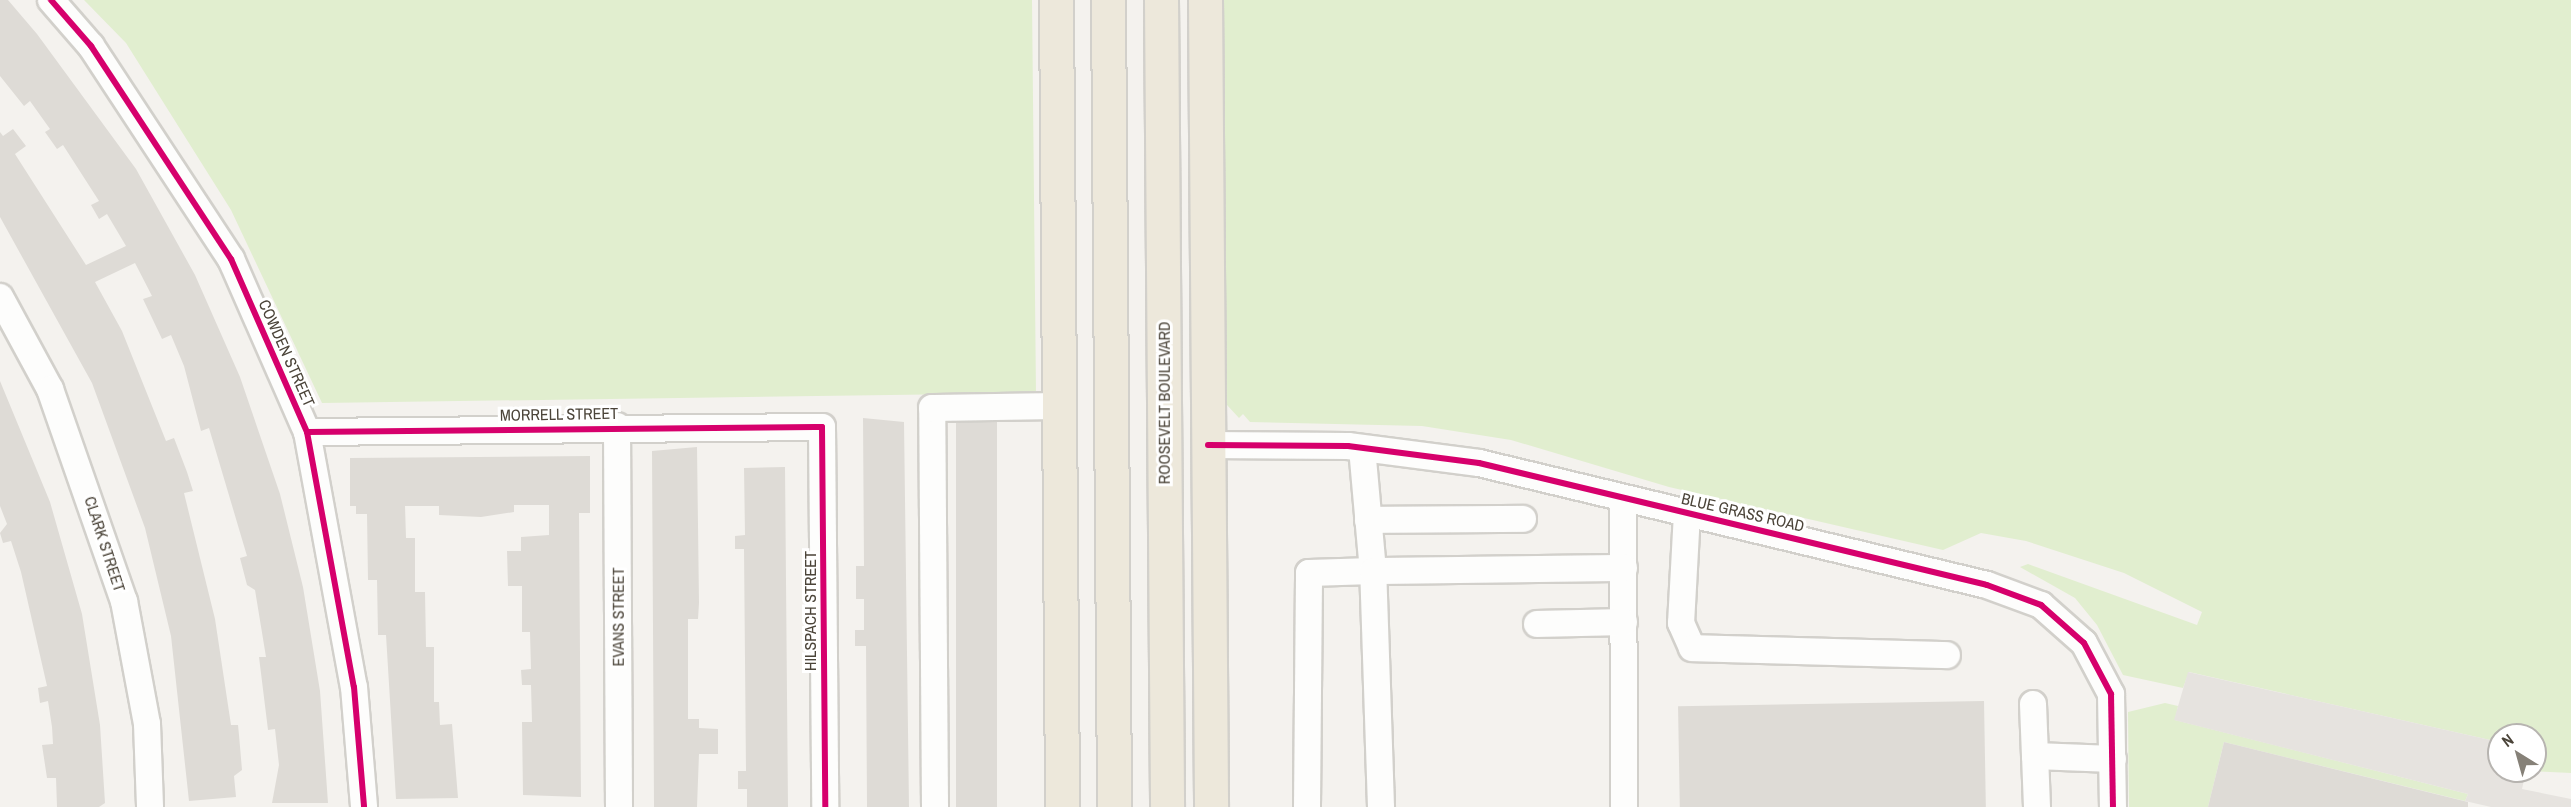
<!DOCTYPE html>
<html>
<head>
<meta charset="utf-8">
<style>
	body { margin:0 }
	#map { position:relative; width:2571px; height:807px; overflow:hidden; background:#f4f2ee; font-family:"Archivo Narrow",sans-serif }
	div>[style] { position:absolute }
	[style*='--x'] { left:calc(var(--x)*1px); top:calc(var(--y)*1px); width:calc(var(--w)*1px); rotate:calc(var(--a)*1deg) }
	.green>* { inset:0; background:#e1eecf }
	.parking>* { inset:0; background:#e6e3df }
	.building>* { inset:0; background:#dedbd6; transform-origin:0 0 }
	.roads { filter:drop-shadow(2px 0 #d2d0cb) drop-shadow(-2px 0 #d2d0cb) drop-shadow(0 2px #d2d0cb) drop-shadow(0 -2px #d2d0cb) }
	.minor>* { height:26px; margin:-13px; padding:0 13px; transform-origin:13px; border-radius:13px; background:#fdfdfc }
	.highway>* { height:33px; margin:-16.5px; padding:0 16.5px; transform-origin:16.5px; border-radius:16.5px; background:#ede8db }
	.cycleway>* { height:6px; margin:-3px; padding:0 3px; transform-origin:3px; border-radius:3px; background:#d6006c }
	span { translate:-50% -50%; white-space:nowrap; text-align:center; line-height:1.15; -webkit-text-stroke:6px #fff; paint-order:stroke }
	.street-label { font-size:16px; color:#4b4439 }
	.north { position:absolute; left:2487px; top:723px; width:60px; height:60px; box-sizing:border-box; background:#fff; border:2px solid #b7b4b0; border-radius:50%; rotate:323deg; font-size:16px; font-weight:700; line-height:24px; text-align:center; color:#4b4439 }
	.north::after { content:''; display:block; margin:auto; width:21px; height:27px; background:#868178; clip-path:polygon(50% 0,100% 100%,50% 72%,0 100%) }
</style>
</head>
<body>
<div id="map">
	<div class="green">
		<i style="clip-path:polygon(84px 0,1032px 0,1036px 393px,322px 403px,231px 210px,126px 43px)"></i>
		<i style="clip-path:polygon(1224px 0,2571px 0,2571px 773px,2529px 771px,2535px 771px,2535px 735px,2499px 735px,2499px 742px,2189px 672px,2183px 688px,2123px 675px,2097px 625px,2075px 598px,2020px 567px,2028px 564px,2197px 625px,2202px 612px,2124px 573px,2026px 541px,1981px 533px,1943px 550px,1669px 487px,1511px 440px,1422px 426px,1250px 422px,1243px 414px,1239px 418px,1227px 405px,1222px 384px)"></i>
		<i style="clip-path:polygon(2165px 703px,2178px 706px,2175px 720px,2468px 794px,2465px 801px,2224px 742px,2208px 807px,2129px 807px,2128px 712px)"></i>
	</div>
	<div class="parking">
		<i style="clip-path:polygon(2188px 672px,2499px 742px,2499px 771px,2526px 771px,2522px 789px,2571px 799px,2571px 807px,2491px 807px,2465px 801px,2468px 794px,2174px 720px)"></i>
	</div>
	<div class="building">
		<i style="clip-path:polygon(0 0,8px 0,37px 34px,136px 169px,195px 275px,240px 377px,280px 494px,303px 587px,320px 691px,328px 803px,272px 803px,279px 765px,275px 729px,268px 730px,259px 657px,266px 657px,255px 590px,247px 585px,240px 558px,247px 556px,209px 428px,201px 431px,184px 366px,171px 335px,162px 339px,143px 299px,152px 296px,135px 263px,95px 282px,122px 331px,166px 441px,174px 438px,187px 472px,193px 491px,184px 493px,215px 619px,231px 725px,238px 725px,239px 735px,242px 770px,234px 776px,236px 797px,189px 801px,171px 636px,145px 528px,92px 383px,0 217px,0 132px,3px 136px,13px 129px,26px 146px,15px 154px,86px 265px,126px 246px,107px 214px,99px 219px,91px 205px,99px 201px,63px 145px,57px 149px,45px 132px,50px 129px,30px 101px,24px 106px,0 76px)"></i>
		<i style="clip-path:polygon(0 381px,50px 502px,82px 614px,100px 725px,105px 803px,99px 807px,57px 807px,56px 778px,47px 778px,42px 745px,53px 744px,52px 727px,48px 701px,40px 703px,38px 688px,47px 686px,21px 572px,11px 541px,3px 543px,0 533px,7px 524px,0 506px)"></i>
		<i style="clip-path:polygon(863px 418px,904px 422px,909px 807px,867px 807px,866px 646px,855px 646px,855px 630px,864px 630px,864px 599px,856px 599px,856px 566px,864px 566px)"></i>
		<i style="left:997px;top:422px;width:385px;height:41px;rotate:90deg"></i>
		<i style="clip-path:polygon(697px 447px,699px 603px,698px 619px,688px 619px,688px 719px,699px 719px,699px 728px,718px 729px,718px 754px,699px 754px,697px 807px,654px 807px,652px 451px)"></i>
		<i style="clip-path:polygon(590px 456px,590px 513px,579px 513px,581px 797px,523px 795px,522px 722px,532px 722px,531px 685px,522px 685px,521px 670px,531px 669px,530px 632px,522px 632px,522px 586px,508px 586px,507px 551px,521px 551px,521px 537px,549px 535px,549px 505px,514px 505px,514px 512px,481px 517px,439px 515px,439px 506px,405px 506px,406px 538px,415px 538px,415px 592px,425px 592px,426px 647px,434px 647px,434px 702px,439px 702px,440px 725px,452px 724px,458px 798px,396px 799px,386px 635px,378px 635px,377px 580px,368px 580px,367px 514px,356px 514px,356px 506px,350px 506px,350px 458px)"></i>
		<i style="clip-path:polygon(785px 467px,788px 807px,747px 807px,747px 789px,738px 789px,738px 771px,746px 771px,744px 549px,735px 549px,735px 536px,745px 535px,744px 468px)"></i>
		<i style="left:1984px;top:701px;width:106px;height:306px;rotate:89deg"></i>
		<i style="clip-path:polygon(2224px 742px,2468px 802px,2468px 807px,2208px 807px)"></i>
	</div>
	<div class="roads">
		<div class="minor">
			<i style="--x:51;--y:0;--w:61;--a:49"></i>
			<i style="--x:91;--y:46;--w:255;--a:56.7"></i>
			<i style="--x:231;--y:259;--w:189;--a:66.3"></i>
			<i style="--x:307;--y:432;--w:259;--a:79.6"></i>
			<i style="--x:354;--y:687;--w:120;--a:85.2"></i>
			<i style="--x:0;--y:297;--w:105;--a:61.5"></i>
			<i style="--x:50;--y:389;--w:225;--a:70.8"></i>
			<i style="--x:124;--y:601;--w:125;--a:79.4"></i>
			<i style="--x:147;--y:724;--w:83;--a:87.9"></i>
			<i style="--x:617;--y:426;--w:381;--a:89.7"></i>
			<i style="--x:307;--y:432;--w:515;--a:-0.56"></i>
			<i style="--x:822;--y:427;--w:380;--a:89.5"></i>
			<i style="--x:1208;--y:445;--w:140;--a:0.4"></i>
			<i style="--x:1348;--y:446;--w:132;--a:7.4"></i>
			<i style="--x:1479;--y:463;--w:522;--a:13.5"></i>
			<i style="--x:1987;--y:585;--w:58;--a:20.3"></i>
			<i style="--x:2041;--y:605;--w:57;--a:41.5"></i>
			<i style="--x:2084;--y:643;--w:58;--a:62.1"></i>
			<i style="--x:2111;--y:694;--w:113;--a:89"></i>
			<i style="--x:1623;--y:498;--w:309;--a:89.8"></i>
			<i style="--x:1687;--y:513;--w:110;--a:93.1"></i>
			<i style="--x:1681;--y:623;--w:27;--a:66"></i>
			<i style="--x:1692;--y:648;--w:255;--a:1.6"></i>
			<i style="--x:1368;--y:520;--w:155;--a:-0.4"></i>
			<i style="--x:1537;--y:624;--w:87;--a:-1.3"></i>
			<i style="--x:2033;--y:704;--w:52;--a:87.8"></i>
			<i style="--x:935;--y:807;--w:399;--a:-90.4"></i>
			<i style="--x:932;--y:408;--w:127;--a:-0.9"></i>
			<i style="--x:1307;--y:807;--w:234;--a:-89.5"></i>
			<i style="--x:1309;--y:573;--w:64;--a:-1.8"></i>
			<i style="--x:1373;--y:571;--w:123;--a:-95.1"></i>
			<i style="--x:1381;--y:807;--w:236;--a:-91.9"></i>
			<i style="--x:1373;--y:571;--w:251;--a:-0.7"></i>
			<i style="--x:2037;--y:807;--w:51;--a:-92.2"></i>
			<i style="--x:2035;--y:756;--w:78;--a:2.2"></i>
		</div>
		<div class="highway">
			<i style="--x:1056;--y:0;--w:807;--a:89.57"></i>
			<i style="--x:1108;--y:0;--w:807;--a:89.57"></i>
			<i style="--x:1161;--y:0;--w:807;--a:89.57"></i>
			<i style="--x:1205;--y:0;--w:807;--a:89.57"></i>
		</div>
	</div>
	<div class="cycleway">
		<i style="--x:51;--y:0;--w:61;--a:49"></i>
		<i style="--x:91;--y:46;--w:255;--a:56.7"></i>
		<i style="--x:231;--y:259;--w:189;--a:66.3"></i>
		<i style="--x:307;--y:432;--w:259;--a:79.6"></i>
		<i style="--x:354;--y:687;--w:120;--a:85.2"></i>
		<i style="--x:307;--y:432;--w:515;--a:-0.56"></i>
		<i style="--x:822;--y:427;--w:380;--a:89.5"></i>
		<i style="--x:1208;--y:445;--w:140;--a:0.4"></i>
		<i style="--x:1348;--y:446;--w:132;--a:7.4"></i>
		<i style="--x:1479;--y:463;--w:522;--a:13.5"></i>
		<i style="--x:1987;--y:585;--w:58;--a:20.3"></i>
		<i style="--x:2041;--y:605;--w:57;--a:41.5"></i>
		<i style="--x:2084;--y:643;--w:58;--a:62.1"></i>
		<i style="--x:2111;--y:694;--w:113;--a:89"></i>
	</div>
	<div class="street-label">
		<span style="left:287px;top:353px;rotate:66deg">COWDEN STREET</span>
		<span style="left:1164px;top:403px;rotate:-90deg">ROOSEVELT BOULEVARD</span>
		<span style="left:559px;top:414px;rotate:-1deg">MORRELL STREET</span>
		<span style="left:1743px;top:512px;rotate:13deg">BLUE GRASS ROAD</span>
		<span style="left:105px;top:544px;rotate:72deg">CLARK STREET</span>
		<span style="left:810px;top:611px;rotate:-90deg">HILSPACH STREET</span>
		<span style="left:618px;top:617px;rotate:-90deg">EVANS STREET</span>
	</div>
	<div class="north">N</div>
</div>
</body>
</html>
